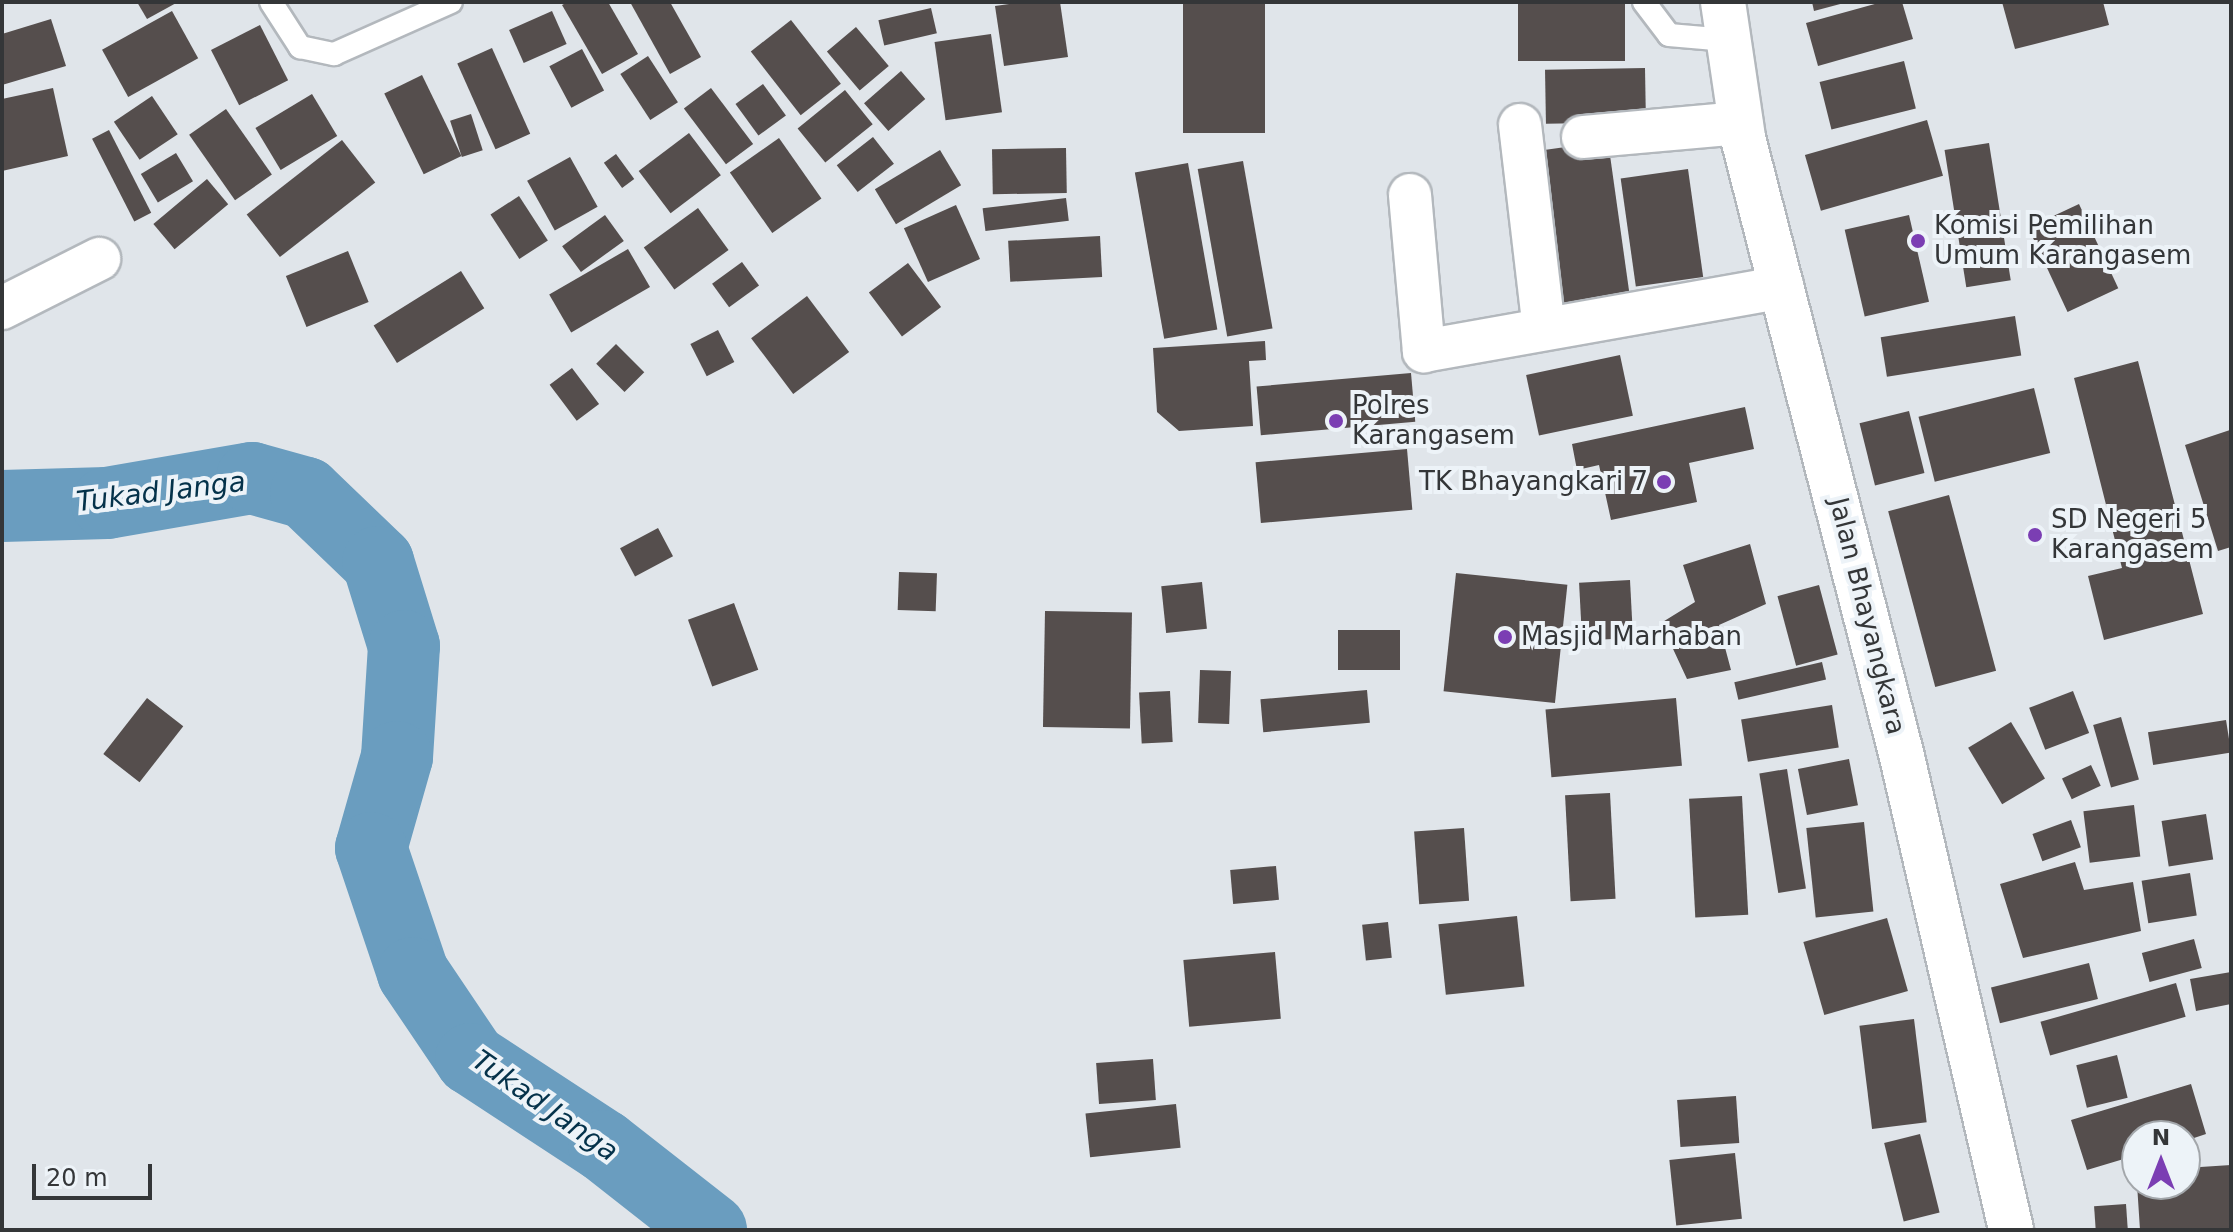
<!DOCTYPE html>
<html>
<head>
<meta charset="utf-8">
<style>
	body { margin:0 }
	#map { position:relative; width:2233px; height:1232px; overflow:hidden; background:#e0e5ea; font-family:"DejaVu Sans",sans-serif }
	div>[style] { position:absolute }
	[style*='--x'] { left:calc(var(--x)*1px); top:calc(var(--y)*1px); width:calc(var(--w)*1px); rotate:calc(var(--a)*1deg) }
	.river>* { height:72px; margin:-36px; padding:0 36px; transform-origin:36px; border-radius:36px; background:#6a9dbf }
	.building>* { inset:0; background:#554e4d; transform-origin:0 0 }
	.roads { filter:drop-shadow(2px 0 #b3b8bd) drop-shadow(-2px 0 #b3b8bd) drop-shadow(0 2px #b3b8bd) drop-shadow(0 -2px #b3b8bd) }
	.service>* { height:22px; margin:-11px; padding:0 11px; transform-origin:11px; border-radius:11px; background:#fff }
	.minor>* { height:42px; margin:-21px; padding:0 21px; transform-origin:21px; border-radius:21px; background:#fff }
	.tertiary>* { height:44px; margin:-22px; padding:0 22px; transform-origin:22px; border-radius:22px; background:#fff }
	.dots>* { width:22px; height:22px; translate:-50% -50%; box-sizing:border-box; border:4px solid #edf3f8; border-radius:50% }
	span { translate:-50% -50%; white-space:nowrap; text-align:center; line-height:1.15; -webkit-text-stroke:8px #edf3f8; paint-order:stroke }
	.poi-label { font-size:26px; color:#343638 }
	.left { translate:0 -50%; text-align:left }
	.right { translate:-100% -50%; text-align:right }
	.street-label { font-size:26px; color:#343638 }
	.water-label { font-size:28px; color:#05324a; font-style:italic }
	.frame { position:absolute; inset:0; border:4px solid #343638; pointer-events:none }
	.north { position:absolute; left:2121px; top:1120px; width:80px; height:80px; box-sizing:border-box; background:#edf3f8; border:2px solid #a3a7ab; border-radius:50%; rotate:0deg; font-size:22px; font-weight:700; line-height:32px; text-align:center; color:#343638 }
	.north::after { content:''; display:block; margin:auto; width:28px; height:36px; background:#7b3eb3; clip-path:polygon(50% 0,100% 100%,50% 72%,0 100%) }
	.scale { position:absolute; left:32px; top:1164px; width:120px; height:36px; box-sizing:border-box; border:4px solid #343638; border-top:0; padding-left:10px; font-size:24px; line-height:28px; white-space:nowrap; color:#343638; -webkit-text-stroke:6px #edf3f8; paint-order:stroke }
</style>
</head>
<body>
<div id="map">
	<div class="river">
		<i style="--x:2;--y:506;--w:105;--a:-1.6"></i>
		<i style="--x:107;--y:503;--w:147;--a:-9.8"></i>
		<i style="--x:252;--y:478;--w:56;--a:15.5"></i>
		<i style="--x:306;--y:493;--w:100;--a:43.8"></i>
		<i style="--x:378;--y:562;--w:88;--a:72.8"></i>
		<i style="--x:404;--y:646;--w:111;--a:93.6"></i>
		<i style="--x:397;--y:757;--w:95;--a:105.9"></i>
		<i style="--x:371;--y:848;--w:132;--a:71.4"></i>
		<i style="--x:413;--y:973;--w:104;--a:56"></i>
		<i style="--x:471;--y:1059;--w:159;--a:33.2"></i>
		<i style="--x:604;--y:1146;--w:136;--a:38.1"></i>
	</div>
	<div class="building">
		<i style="clip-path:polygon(137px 2px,178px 2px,147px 19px)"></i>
		<i style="clip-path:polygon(568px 2px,608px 2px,638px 54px,602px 74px,562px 5px)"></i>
		<i style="clip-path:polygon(630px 2px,670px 2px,701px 57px,670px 74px)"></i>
		<i style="clip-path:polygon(1023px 2px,1060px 2px,1068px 57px,1004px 66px,995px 6px)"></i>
		<i style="left:1183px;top:2px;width:82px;height:131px"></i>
		<i style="left:1518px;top:2px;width:107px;height:59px"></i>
		<i style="clip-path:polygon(1812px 2px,1844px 2px,1844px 3px,1814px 11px)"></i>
		<i style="clip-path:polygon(1882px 2px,1902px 2px,1913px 39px,1818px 66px,1806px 23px)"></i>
		<i style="clip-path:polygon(2002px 2px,2103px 2px,2109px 25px,2015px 49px)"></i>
		<i style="left:931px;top:8px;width:26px;height:54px;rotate:77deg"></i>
		<i style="left:172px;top:11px;width:54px;height:80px;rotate:61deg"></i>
		<i style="left:552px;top:11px;width:36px;height:47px;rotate:66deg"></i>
		<i style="clip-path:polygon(51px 19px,66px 66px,2px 85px,2px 34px)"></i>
		<i style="left:791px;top:20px;width:81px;height:51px;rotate:52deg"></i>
		<i style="left:260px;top:25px;width:62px;height:55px;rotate:63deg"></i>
		<i style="left:856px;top:27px;width:51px;height:38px;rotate:50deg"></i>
		<i style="left:991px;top:34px;width:79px;height:57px;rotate:82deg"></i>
		<i style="left:492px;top:48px;width:94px;height:38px;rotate:66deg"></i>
		<i style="left:582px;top:49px;width:47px;height:37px;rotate:62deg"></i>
		<i style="left:648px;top:56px;width:55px;height:33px;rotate:57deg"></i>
		<i style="left:1904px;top:61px;width:49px;height:87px;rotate:76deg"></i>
		<i style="left:1645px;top:68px;width:54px;height:100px;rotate:89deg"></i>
		<i style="left:901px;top:71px;width:37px;height:49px;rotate:49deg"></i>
		<i style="left:422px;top:75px;width:90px;height:42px;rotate:64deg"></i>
		<i style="left:763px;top:84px;width:39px;height:34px;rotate:54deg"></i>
		<i style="clip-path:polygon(53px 88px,68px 156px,2px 171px,2px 99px)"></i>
		<i style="left:711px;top:88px;width:70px;height:34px;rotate:53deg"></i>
		<i style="left:845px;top:90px;width:44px;height:61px;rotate:51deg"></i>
		<i style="left:312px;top:94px;width:49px;height:66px;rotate:59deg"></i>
		<i style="left:152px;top:96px;width:46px;height:46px;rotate:56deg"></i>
		<i style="left:226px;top:109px;width:80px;height:45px;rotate:55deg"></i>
		<i style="left:471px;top:114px;width:38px;height:22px;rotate:72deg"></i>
		<i style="left:1927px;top:120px;width:58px;height:127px;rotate:74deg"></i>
		<i style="left:109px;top:130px;width:93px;height:19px;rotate:63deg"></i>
		<i style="left:689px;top:133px;width:53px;height:63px;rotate:53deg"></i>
		<i style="left:873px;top:137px;width:34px;height:46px;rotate:52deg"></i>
		<i style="left:779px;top:138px;width:74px;height:60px;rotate:55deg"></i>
		<i style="left:342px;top:140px;width:54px;height:121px;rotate:52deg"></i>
		<i style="left:1608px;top:141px;width:162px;height:75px;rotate:82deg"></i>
		<i style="left:1989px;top:143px;width:139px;height:45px;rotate:81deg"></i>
		<i style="left:1066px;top:148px;width:45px;height:74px;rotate:89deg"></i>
		<i style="left:940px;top:150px;width:41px;height:76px;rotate:59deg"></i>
		<i style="left:176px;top:153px;width:33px;height:41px;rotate:59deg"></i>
		<i style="left:616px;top:154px;width:31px;height:15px;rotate:54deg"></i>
		<i style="left:570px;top:157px;width:57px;height:49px;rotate:61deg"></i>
		<i style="left:1243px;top:161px;width:170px;height:46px;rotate:80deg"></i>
		<i style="left:1188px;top:163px;width:169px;height:54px;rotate:80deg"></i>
		<i style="left:1688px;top:169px;width:109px;height:68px;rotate:82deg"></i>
		<i style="left:207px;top:179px;width:33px;height:70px;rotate:50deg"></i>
		<i style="left:519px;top:196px;width:53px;height:34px;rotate:57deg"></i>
		<i style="left:1066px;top:198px;width:23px;height:84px;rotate:83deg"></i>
		<i style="left:2079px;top:204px;width:93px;height:56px;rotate:65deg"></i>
		<i style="left:956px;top:205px;width:59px;height:57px;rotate:66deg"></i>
		<i style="left:698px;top:208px;width:52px;height:67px;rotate:54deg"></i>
		<i style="left:605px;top:215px;width:32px;height:53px;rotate:54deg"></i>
		<i style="left:1909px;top:215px;width:89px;height:66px;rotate:77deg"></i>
		<i style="left:1100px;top:236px;width:41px;height:92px;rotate:87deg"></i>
		<i style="left:628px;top:249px;width:44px;height:91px;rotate:60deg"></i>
		<i style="left:348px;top:251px;width:55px;height:67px;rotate:68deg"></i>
		<i style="left:742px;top:262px;width:29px;height:37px;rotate:54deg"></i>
		<i style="left:908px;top:263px;width:55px;height:49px;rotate:53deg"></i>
		<i style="left:461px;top:271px;width:44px;height:103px;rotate:58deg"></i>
		<i style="left:807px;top:296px;width:70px;height:70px;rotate:53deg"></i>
		<i style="left:2015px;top:316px;width:40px;height:136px;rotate:81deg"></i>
		<i style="left:718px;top:330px;width:36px;height:31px;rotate:63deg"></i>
		<i style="clip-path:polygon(1265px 341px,1266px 360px,1249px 361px,1253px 426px,1179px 431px,1157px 412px,1153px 348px)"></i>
		<i style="left:616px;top:344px;width:40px;height:28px;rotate:45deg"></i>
		<i style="left:1620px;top:355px;width:62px;height:96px;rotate:78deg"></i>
		<i style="clip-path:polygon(2138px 361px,2203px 614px,2104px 640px,2088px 576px,2122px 568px,2074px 378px)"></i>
		<i style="left:572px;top:368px;width:45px;height:28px;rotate:53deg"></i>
		<i style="left:1411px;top:373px;width:49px;height:155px;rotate:85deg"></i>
		<i style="left:2034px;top:388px;width:67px;height:119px;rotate:76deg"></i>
		<i style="clip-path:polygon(1745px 407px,1754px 449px,1689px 463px,1697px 502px,1611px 520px,1599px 465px,1577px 470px,1572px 444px)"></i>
		<i style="left:1909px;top:411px;width:64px;height:51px;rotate:76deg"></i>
		<i style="clip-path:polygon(2230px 430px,2231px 547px,2218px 551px,2185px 445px)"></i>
		<i style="left:1407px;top:449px;width:61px;height:152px;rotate:85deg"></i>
		<i style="left:1949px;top:495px;width:182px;height:63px;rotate:75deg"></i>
		<i style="left:658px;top:528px;width:32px;height:43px;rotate:62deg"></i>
		<i style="clip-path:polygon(1750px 544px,1766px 604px,1719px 625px,1731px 670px,1687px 679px,1661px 623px,1695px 602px,1683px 565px)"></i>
		<i style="left:899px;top:572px;width:38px;height:38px;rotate:2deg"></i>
		<i style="left:1456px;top:573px;width:112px;height:119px;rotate:6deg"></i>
		<i style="left:1630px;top:580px;width:58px;height:51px;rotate:87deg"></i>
		<i style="left:1202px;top:582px;width:47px;height:41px;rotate:84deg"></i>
		<i style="left:1819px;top:585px;width:72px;height:43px;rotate:75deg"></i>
		<i style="left:734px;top:603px;width:71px;height:49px;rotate:70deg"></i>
		<i style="left:1045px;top:611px;width:87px;height:116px;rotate:1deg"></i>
		<i style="left:1338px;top:630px;width:62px;height:40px"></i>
		<i style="left:1822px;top:662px;width:18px;height:90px;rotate:77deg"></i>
		<i style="left:1200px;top:670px;width:31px;height:53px;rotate:2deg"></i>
		<i style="left:1367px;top:690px;width:33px;height:107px;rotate:85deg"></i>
		<i style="left:1170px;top:691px;width:51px;height:31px;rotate:87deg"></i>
		<i style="left:2073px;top:691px;width:45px;height:47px;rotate:69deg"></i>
		<i style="left:147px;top:698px;width:46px;height:71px;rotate:38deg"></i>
		<i style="left:1676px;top:698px;width:68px;height:131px;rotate:85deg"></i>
		<i style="left:1832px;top:705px;width:43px;height:92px;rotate:81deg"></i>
		<i style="left:2121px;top:717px;width:65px;height:29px;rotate:74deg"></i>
		<i style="left:2226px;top:720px;width:33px;height:79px;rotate:81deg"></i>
		<i style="left:2011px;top:722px;width:66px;height:50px;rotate:59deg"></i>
		<i style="left:1849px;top:759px;width:47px;height:52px;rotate:79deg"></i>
		<i style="left:2091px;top:765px;width:23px;height:32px;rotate:65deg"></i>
		<i style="left:1787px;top:769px;width:121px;height:28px;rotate:81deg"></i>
		<i style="left:1610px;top:793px;width:106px;height:45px;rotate:87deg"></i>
		<i style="left:1742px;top:796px;width:119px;height:53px;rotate:87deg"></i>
		<i style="left:2134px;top:805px;width:52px;height:51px;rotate:83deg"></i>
		<i style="left:2206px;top:814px;width:46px;height:45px;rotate:81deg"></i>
		<i style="left:2071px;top:820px;width:29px;height:41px;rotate:70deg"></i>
		<i style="left:1864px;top:822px;width:90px;height:58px;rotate:84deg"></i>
		<i style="left:1464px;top:828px;width:73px;height:50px;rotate:86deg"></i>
		<i style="clip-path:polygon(2075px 862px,2084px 890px,2133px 882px,2141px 931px,2023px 958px,2000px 884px)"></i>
		<i style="left:1276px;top:866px;width:34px;height:46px;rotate:85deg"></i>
		<i style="left:2190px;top:873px;width:43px;height:49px;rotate:81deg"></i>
		<i style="left:1517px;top:916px;width:71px;height:79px;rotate:84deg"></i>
		<i style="left:1887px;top:918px;width:76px;height:87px;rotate:74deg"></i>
		<i style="left:1388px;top:922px;width:36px;height:26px;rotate:84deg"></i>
		<i style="left:2194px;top:939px;width:30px;height:54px;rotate:75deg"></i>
		<i style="left:1275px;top:952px;width:67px;height:92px;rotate:85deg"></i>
		<i style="left:2089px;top:963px;width:37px;height:101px;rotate:76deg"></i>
		<i style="clip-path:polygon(2231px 972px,2231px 1004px,2196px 1011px,2190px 979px)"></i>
		<i style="left:2176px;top:983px;width:35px;height:141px;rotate:74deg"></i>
		<i style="left:1914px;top:1019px;width:104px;height:55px;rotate:83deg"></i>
		<i style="left:2117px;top:1055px;width:44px;height:42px;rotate:76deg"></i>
		<i style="left:1153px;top:1059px;width:41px;height:57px;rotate:86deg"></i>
		<i style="clip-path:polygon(2191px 1084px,2206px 1134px,2185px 1141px,2185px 1136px,2137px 1136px,2137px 1155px,2087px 1170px,2071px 1120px)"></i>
		<i style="left:1736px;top:1096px;width:47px;height:59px;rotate:86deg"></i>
		<i style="left:1176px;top:1104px;width:44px;height:91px;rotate:84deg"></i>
		<i style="left:1920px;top:1134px;width:81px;height:37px;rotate:76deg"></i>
		<i style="left:1735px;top:1153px;width:66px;height:66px;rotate:84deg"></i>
		<i style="clip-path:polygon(2231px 1165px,2231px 1230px,2140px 1230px,2137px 1184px,2185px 1184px,2185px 1168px)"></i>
		<i style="left:2126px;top:1204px;width:26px;height:32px;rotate:86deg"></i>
	</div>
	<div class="roads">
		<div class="service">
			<i style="--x:271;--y:2;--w:54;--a:57.2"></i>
			<i style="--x:300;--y:47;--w:35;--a:12"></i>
			<i style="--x:334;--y:54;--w:128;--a:-24"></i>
			<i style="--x:1644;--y:2;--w:41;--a:52.9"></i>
			<i style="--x:1669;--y:35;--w:58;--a:4.9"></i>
		</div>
		<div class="minor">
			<i style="--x:1520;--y:125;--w:204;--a:83.3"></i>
			<i style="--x:1583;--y:137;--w:159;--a:-5.1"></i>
			<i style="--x:1410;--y:195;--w:157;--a:84.9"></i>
			<i style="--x:1424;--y:351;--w:364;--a:-10.1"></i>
			<i style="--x:2;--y:308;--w:109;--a:-26.8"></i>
		</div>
		<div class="tertiary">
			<i style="--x:1723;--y:2;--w:137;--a:81.6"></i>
			<i style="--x:1743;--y:138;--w:639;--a:75.59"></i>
			<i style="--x:1902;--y:757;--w:485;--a:77"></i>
		</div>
	</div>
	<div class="dots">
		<i style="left:1918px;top:241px;background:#7b3eb3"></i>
		<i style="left:1336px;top:421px;background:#7b3eb3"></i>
		<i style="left:1664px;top:482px;background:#7b3eb3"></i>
		<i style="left:2035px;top:535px;background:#7b3eb3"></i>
		<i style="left:1505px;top:637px;background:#7b3eb3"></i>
	</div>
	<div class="poi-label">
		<span class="left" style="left:1934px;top:241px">Komisi Pemilihan<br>Umum Karangasem</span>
		<span class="left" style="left:1352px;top:421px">Polres<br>Karangasem</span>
		<span class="right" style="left:1648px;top:482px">TK Bhayangkari 7</span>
		<span class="left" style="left:2051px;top:535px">SD Negeri 5<br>Karangasem</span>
		<span class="left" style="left:1521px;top:637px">Masjid Marhaban</span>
	</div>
	<div class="street-label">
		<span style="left:1867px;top:616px;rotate:76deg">Jalan Bhayangkara</span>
	</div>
	<div class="water-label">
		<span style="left:161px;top:492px;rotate:-7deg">Tukad Janga</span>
		<span style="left:545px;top:1106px;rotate:35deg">Tukad Janga</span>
	</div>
	<div class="frame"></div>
	<div class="north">N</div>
	<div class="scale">20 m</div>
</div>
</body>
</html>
